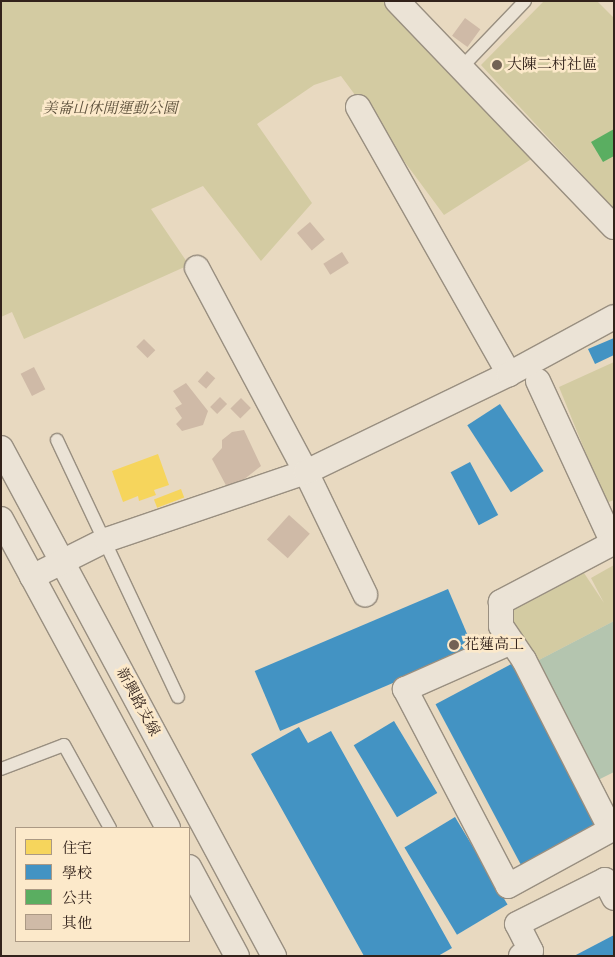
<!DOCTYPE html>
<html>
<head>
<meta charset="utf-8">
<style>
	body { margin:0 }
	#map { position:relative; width:615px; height:957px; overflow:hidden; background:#e8d9c0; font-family:"IM FELL English","Noto Serif TC",serif }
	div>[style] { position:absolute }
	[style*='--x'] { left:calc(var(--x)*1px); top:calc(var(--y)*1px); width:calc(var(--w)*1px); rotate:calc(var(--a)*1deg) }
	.green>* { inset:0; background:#d3cba2 }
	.water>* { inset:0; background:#b4c5af }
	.homes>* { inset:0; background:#f6d55c; transform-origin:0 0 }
	.schools>* { inset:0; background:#4393c3; transform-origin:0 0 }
	.public>* { inset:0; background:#5aae61 }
	.building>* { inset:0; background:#cfbaa7; transform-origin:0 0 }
	.roads { filter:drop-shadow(1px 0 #998f80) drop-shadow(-1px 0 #998f80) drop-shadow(0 1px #998f80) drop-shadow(0 -1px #998f80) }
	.service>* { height:12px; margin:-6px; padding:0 6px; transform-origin:6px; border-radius:6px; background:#ebe3d6 }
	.minor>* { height:24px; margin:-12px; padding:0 12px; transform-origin:12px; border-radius:12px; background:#ebe3d6 }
	.dots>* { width:14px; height:14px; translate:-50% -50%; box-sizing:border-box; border:2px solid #fce9ca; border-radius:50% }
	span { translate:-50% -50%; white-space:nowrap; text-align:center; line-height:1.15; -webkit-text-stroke:5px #fce9ca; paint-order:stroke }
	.poi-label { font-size:15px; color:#32221b }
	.left { translate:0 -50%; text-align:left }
	.park-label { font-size:15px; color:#5d513c; font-style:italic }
	.street-label { font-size:15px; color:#32221b }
	.frame { position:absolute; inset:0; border:2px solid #32221b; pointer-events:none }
	.legend { position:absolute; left:15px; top:827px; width:175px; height:115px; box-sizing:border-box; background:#fce9ca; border:1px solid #ab9984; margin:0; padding:6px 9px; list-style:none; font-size:15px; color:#32221b }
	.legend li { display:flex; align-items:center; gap:10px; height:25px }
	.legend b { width:25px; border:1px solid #ab9984 }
</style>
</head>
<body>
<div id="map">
	<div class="green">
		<i style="clip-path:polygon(1px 1px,385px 1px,533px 158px,444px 215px,341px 76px,314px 85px,257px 124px,312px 203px,261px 261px,203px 186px,151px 209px,189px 265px,24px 339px,12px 312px,1px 317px)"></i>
		<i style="clip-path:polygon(544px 1px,597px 1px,614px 18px,614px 209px,481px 65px)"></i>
		<i style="clip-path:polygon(614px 362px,614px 500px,606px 503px,559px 387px)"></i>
		<i style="clip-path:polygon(614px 565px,614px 621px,537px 661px,508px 613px,584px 573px,604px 603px,591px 578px)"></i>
	</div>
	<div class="water">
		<i style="clip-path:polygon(614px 621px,614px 772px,592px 783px,537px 661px)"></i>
	</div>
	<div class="homes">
		<i style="clip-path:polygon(158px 454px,169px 485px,154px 490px,156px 495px,139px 501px,138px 496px,123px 502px,112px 471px)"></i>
		<i style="left:181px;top:489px;width:9px;height:29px;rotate:69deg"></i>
	</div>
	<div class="schools">
		<i style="clip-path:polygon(614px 338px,614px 355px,595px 364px,588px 349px)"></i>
		<i style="left:500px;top:404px;width:80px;height:39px;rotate:57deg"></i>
		<i style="left:470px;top:462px;width:60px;height:22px;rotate:62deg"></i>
		<i style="left:448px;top:589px;width:65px;height:210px;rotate:67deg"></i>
		<i style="left:515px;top:662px;width:201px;height:90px;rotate:62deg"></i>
		<i style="left:394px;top:721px;width:84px;height:47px;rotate:59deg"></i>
		<i style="clip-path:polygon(299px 727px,308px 743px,331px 731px,452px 948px,438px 956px,364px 956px,251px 754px)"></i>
		<i style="left:455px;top:817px;width:102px;height:59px;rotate:59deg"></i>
		<i style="clip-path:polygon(614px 935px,614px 956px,574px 956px)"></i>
	</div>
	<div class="public">
		<i style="clip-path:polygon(614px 129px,614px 156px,603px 162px,591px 142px)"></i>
	</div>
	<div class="building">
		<i style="left:465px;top:18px;width:19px;height:22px;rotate:36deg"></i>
		<i style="left:310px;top:222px;width:23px;height:17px;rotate:50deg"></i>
		<i style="left:342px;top:252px;width:13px;height:22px;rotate:58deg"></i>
		<i style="left:144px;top:339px;width:16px;height:11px;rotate:45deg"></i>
		<i style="left:34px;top:367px;width:25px;height:15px;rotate:63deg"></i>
		<i style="left:207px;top:371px;width:11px;height:14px;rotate:41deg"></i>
		<i style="clip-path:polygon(186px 383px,208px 411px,203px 425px,182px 431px,176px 424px,182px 418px,175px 408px,182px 404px,173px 391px)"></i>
		<i style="left:220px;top:397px;width:10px;height:14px;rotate:45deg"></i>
		<i style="left:241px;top:398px;width:14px;height:15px;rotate:45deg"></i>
		<i style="clip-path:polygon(244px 430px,261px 466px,229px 491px,212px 459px,222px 448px,222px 440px,232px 432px)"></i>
		<i style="left:289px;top:515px;width:28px;height:33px;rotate:42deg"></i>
	</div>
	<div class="roads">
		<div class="service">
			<i style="--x:460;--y:69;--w:94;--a:-46.3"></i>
			<i style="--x:57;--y:440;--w:284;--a:64.8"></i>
			<i style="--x:1;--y:769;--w:67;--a:-20.9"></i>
			<i style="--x:64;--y:745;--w:95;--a:61"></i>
		</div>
		<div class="minor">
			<i style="--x:397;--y:1;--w:313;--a:46.2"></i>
			<i style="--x:358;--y:107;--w:307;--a:60.5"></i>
			<i style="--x:197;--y:268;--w:231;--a:61.9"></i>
			<i style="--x:306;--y:472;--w:136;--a:64.2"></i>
			<i style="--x:538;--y:381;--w:179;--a:65.2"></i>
			<i style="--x:613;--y:543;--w:127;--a:152.2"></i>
			<i style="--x:501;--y:602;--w:24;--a:90"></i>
			<i style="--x:501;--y:626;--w:41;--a:55.9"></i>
			<i style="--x:524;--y:660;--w:191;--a:62.9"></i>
			<i style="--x:1;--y:448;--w:577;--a:61.75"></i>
			<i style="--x:1;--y:519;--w:351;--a:61.6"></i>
			<i style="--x:32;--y:577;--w:83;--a:-26.6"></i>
			<i style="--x:106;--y:540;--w:211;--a:-18.8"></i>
			<i style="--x:306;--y:472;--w:225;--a:-25.8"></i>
			<i style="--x:509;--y:374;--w:119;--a:-28.5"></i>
			<i style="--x:509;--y:643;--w:114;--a:156.1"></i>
			<i style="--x:405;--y:689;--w:222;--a:62.4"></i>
			<i style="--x:508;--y:886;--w:121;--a:-28.7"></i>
			<i style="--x:189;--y:867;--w:101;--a:61.7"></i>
			<i style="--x:521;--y:956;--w:11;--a:-27"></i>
			<i style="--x:531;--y:951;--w:30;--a:-117"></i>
			<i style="--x:517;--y:924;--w:98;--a:-26.6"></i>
			<i style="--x:605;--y:880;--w:20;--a:63"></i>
		</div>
	</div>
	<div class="dots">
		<i style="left:497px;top:65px;background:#726255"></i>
		<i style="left:454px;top:645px;background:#726255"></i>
	</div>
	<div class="poi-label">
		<span class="left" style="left:507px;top:65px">大陳二村社區</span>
		<span class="left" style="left:464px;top:645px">花蓮高工</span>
	</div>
	<div class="park-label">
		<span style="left:110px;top:109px">美崙山休閒運動公園</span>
	</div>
	<div class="street-label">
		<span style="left:138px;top:702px;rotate:62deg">新興路支線</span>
	</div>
	<div class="frame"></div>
	<ul class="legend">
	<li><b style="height:14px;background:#f6d55c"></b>住宅</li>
	<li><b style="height:14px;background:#4393c3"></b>學校</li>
	<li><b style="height:14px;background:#5aae61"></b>公共</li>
	<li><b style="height:14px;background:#cfbaa7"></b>其他</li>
	</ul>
</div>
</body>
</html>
